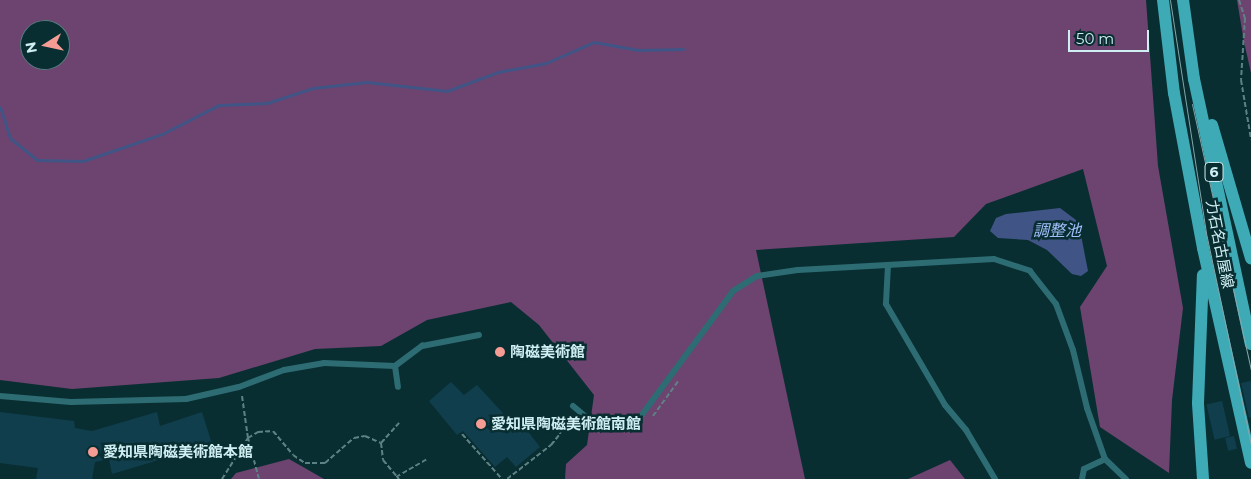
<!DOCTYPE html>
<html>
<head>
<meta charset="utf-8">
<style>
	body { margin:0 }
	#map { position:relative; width:1251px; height:479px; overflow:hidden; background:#092e32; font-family:Montserrat,"Noto Sans JP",sans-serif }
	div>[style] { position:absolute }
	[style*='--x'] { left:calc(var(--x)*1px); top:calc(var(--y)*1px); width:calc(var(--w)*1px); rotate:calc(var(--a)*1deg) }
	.forest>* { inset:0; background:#6d446f }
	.water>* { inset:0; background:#405586 }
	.stream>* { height:3px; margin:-1.5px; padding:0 1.5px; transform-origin:1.5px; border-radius:1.5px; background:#405586 }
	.building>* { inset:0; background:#103e4d; transform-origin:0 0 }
	.path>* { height:2px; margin-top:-1px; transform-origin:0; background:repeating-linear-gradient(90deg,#5e8185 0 5px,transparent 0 7.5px) }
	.service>* { height:6px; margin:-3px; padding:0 3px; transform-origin:3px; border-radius:3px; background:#2d6c73 }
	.primary>* { height:12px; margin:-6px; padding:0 6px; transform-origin:6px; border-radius:6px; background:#3daab6 }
	.tram>* { height:1px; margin:-0.5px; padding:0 0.5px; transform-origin:0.5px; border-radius:0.5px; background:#85a7ab }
	.dots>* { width:14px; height:14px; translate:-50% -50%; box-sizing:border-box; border:2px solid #092e32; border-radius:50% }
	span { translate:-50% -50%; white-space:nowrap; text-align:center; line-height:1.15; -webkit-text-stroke:5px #092e32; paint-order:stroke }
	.shield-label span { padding:1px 4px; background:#092e32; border:1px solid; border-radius:4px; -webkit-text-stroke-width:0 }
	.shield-label { font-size:14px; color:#cfeff3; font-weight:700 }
	.street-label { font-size:15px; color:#cfeff3 }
	.poi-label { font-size:15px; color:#cfeff3; font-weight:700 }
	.left { translate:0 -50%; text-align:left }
	.water-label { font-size:16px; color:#a3bffb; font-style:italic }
	.north { position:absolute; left:20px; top:20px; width:50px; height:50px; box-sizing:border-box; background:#092e32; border:1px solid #587b7f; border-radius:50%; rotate:260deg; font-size:14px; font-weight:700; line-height:20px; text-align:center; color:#cfeff3 }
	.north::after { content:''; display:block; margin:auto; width:18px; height:22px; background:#f59c94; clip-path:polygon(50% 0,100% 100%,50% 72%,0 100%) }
	.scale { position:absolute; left:1068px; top:30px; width:81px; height:22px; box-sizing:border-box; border:2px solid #cfeff3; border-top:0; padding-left:6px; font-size:15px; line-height:18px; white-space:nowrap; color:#cfeff3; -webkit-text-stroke:4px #092e32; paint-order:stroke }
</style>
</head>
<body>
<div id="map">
	<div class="forest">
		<i style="clip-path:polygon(evenodd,0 0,1146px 0,1158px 166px,1183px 308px,1172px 400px,1169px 473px,1100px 427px,1080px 307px,1107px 266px,1083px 169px,986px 204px,954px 237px,756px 250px,805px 479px,565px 479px,566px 464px,587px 445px,594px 395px,539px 325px,511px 302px,427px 320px,381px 346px,315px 349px,219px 378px,72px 389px,0 380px,0 0,30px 30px,60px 30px,60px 60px,30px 60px,30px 30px)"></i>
		<i style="clip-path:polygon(1237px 0,1251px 0,1251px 73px,1244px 42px)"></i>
		<i style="clip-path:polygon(289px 459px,324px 479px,231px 479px,236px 473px)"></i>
		<i style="clip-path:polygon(950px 460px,965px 479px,908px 479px)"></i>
	</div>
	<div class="water">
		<i style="clip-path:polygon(1060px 208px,1076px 220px,1080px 230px,1088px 271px,1081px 276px,1072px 274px,1047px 250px,1028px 240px,998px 238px,990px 231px,996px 218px,1006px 214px)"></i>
	</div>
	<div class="stream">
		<i style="--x:0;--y:107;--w:33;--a:72"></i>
		<i style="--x:10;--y:138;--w:35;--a:39"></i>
		<i style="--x:37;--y:160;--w:46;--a:1.2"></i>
		<i style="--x:83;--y:161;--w:83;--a:-18.9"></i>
		<i style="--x:162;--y:134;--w:64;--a:-27"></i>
		<i style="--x:219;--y:105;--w:48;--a:-2.4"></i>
		<i style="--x:267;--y:103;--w:48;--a:-18.1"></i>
		<i style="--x:313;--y:88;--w:54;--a:-6.3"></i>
		<i style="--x:367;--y:82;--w:81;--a:6.4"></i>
		<i style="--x:447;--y:91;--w:54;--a:-20.4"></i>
		<i style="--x:498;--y:72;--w:49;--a:-10.6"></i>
		<i style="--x:546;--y:63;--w:52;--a:-23.6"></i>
		<i style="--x:594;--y:42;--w:45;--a:10.3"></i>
		<i style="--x:638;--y:50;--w:45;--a:-1.3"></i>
	</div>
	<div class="building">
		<i style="clip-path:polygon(1251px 381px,1251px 417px,1249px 418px,1241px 383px)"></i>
		<i style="clip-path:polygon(451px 382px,464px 395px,477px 385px,514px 425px,519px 420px,540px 447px,516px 467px,507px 457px,495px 467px,463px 431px,457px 435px,429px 401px)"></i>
		<i style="left:1222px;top:401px;width:36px;height:16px;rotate:77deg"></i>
		<i style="clip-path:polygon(0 412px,74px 421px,75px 428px,92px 431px,157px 412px,160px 426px,202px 412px,212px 444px,112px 474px,109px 459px,95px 462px,92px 479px,36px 479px,38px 468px,0 463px)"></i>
		<i style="left:1234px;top:436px;width:13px;height:9px;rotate:77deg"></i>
	</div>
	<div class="path">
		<i style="--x:1239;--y:0;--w:19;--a:72"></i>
		<i style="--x:1245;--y:18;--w:62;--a:93.7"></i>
		<i style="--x:1241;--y:80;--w:60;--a:80.4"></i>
		<i style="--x:242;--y:396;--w:42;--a:81.9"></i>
		<i style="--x:248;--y:438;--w:42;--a:75"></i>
		<i style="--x:653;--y:416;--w:44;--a:-54.2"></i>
		<i style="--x:462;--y:434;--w:60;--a:48.4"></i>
		<i style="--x:381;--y:443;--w:17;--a:83"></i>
		<i style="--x:383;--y:460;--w:25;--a:50"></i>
		<i style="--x:396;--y:477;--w:36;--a:-30"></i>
		<i style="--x:222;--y:479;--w:49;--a:-57.6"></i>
		<i style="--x:248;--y:438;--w:12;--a:-31"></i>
		<i style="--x:258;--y:432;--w:15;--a:-4"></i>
		<i style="--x:273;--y:431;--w:31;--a:50"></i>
		<i style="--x:293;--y:455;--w:14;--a:34"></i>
		<i style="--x:305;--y:463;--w:20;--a:0"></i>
		<i style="--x:325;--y:463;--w:38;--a:-41"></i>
		<i style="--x:354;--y:438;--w:11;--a:-10"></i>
		<i style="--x:365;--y:436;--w:17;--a:24"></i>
		<i style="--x:381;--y:443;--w:27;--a:-48"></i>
		<i style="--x:507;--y:479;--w:56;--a:-37.7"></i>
		<i style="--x:551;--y:445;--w:14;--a:-51"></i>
		<i style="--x:560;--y:434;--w:10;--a:-79"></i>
		<i style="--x:562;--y:424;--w:13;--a:-39"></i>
	</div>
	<div class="service">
		<i style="--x:888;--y:265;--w:39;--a:93"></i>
		<i style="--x:886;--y:304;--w:117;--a:59.7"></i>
		<i style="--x:945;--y:405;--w:33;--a:50"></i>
		<i style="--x:966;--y:430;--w:57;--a:59.4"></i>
		<i style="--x:395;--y:366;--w:21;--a:82"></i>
		<i style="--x:0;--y:396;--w:71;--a:4.8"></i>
		<i style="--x:71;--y:402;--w:115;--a:-1.5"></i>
		<i style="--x:186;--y:399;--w:54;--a:-12.8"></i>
		<i style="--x:239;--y:387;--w:48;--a:-20.7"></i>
		<i style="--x:284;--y:370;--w:41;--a:-9.9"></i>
		<i style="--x:324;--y:363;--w:71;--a:2.4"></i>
		<i style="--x:395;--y:366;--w:34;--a:-37"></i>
		<i style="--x:422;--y:346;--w:58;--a:-10.9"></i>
		<i style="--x:573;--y:406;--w:16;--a:40"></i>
		<i style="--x:585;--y:416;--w:17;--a:21"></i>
		<i style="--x:601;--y:422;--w:19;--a:6"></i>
		<i style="--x:620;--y:424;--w:22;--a:-21"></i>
		<i style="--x:641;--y:416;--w:155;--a:-53.6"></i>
		<i style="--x:733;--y:291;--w:28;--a:-32"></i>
		<i style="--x:757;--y:276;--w:41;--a:-8.3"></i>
		<i style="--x:798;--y:270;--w:196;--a:-3.2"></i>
		<i style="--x:994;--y:259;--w:38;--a:18"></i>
		<i style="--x:1030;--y:271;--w:42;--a:51.8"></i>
		<i style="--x:1056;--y:304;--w:49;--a:69.7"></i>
		<i style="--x:1073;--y:350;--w:60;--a:76.4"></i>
		<i style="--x:1087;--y:408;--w:54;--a:70.6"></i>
		<i style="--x:1105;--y:459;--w:29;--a:44"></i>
		<i style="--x:1082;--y:479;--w:10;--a:-79"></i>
		<i style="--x:1084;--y:469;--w:23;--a:-25"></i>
	</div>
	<div class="primary">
		<i style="--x:1163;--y:0;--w:94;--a:83.3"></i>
		<i style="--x:1174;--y:93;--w:158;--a:79.4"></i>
		<i style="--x:1203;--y:248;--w:220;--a:77.4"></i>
		<i style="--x:1183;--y:0;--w:80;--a:82.1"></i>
		<i style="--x:1194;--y:79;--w:271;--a:77.9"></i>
		<i style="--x:1212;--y:125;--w:139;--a:73.7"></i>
		<i style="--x:1203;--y:479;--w:76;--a:-93.8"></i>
		<i style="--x:1198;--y:403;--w:128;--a:-87.8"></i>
	</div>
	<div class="tram">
		<i style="--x:1170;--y:0;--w:236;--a:81.2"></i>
		<i style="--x:1206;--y:233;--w:216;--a:78"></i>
		<i style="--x:1192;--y:104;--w:272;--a:77.5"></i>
	</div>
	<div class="dots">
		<i style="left:500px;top:352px;background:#f59c94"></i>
		<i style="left:481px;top:424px;background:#f59c94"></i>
		<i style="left:93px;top:452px;background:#f59c94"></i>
	</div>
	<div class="shield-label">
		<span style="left:1214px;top:172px">6</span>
	</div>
	<div class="street-label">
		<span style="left:1220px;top:244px;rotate:79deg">力石名古屋線</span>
	</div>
	<div class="poi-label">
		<span class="left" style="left:510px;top:352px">陶磁美術館</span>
		<span class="left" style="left:491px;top:424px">愛知県陶磁美術館南館</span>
		<span class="left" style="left:103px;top:452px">愛知県陶磁美術館本館</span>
	</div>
	<div class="water-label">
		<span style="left:1057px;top:231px">調整池</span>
	</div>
	<div class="north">N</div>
	<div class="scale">50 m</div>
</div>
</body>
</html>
